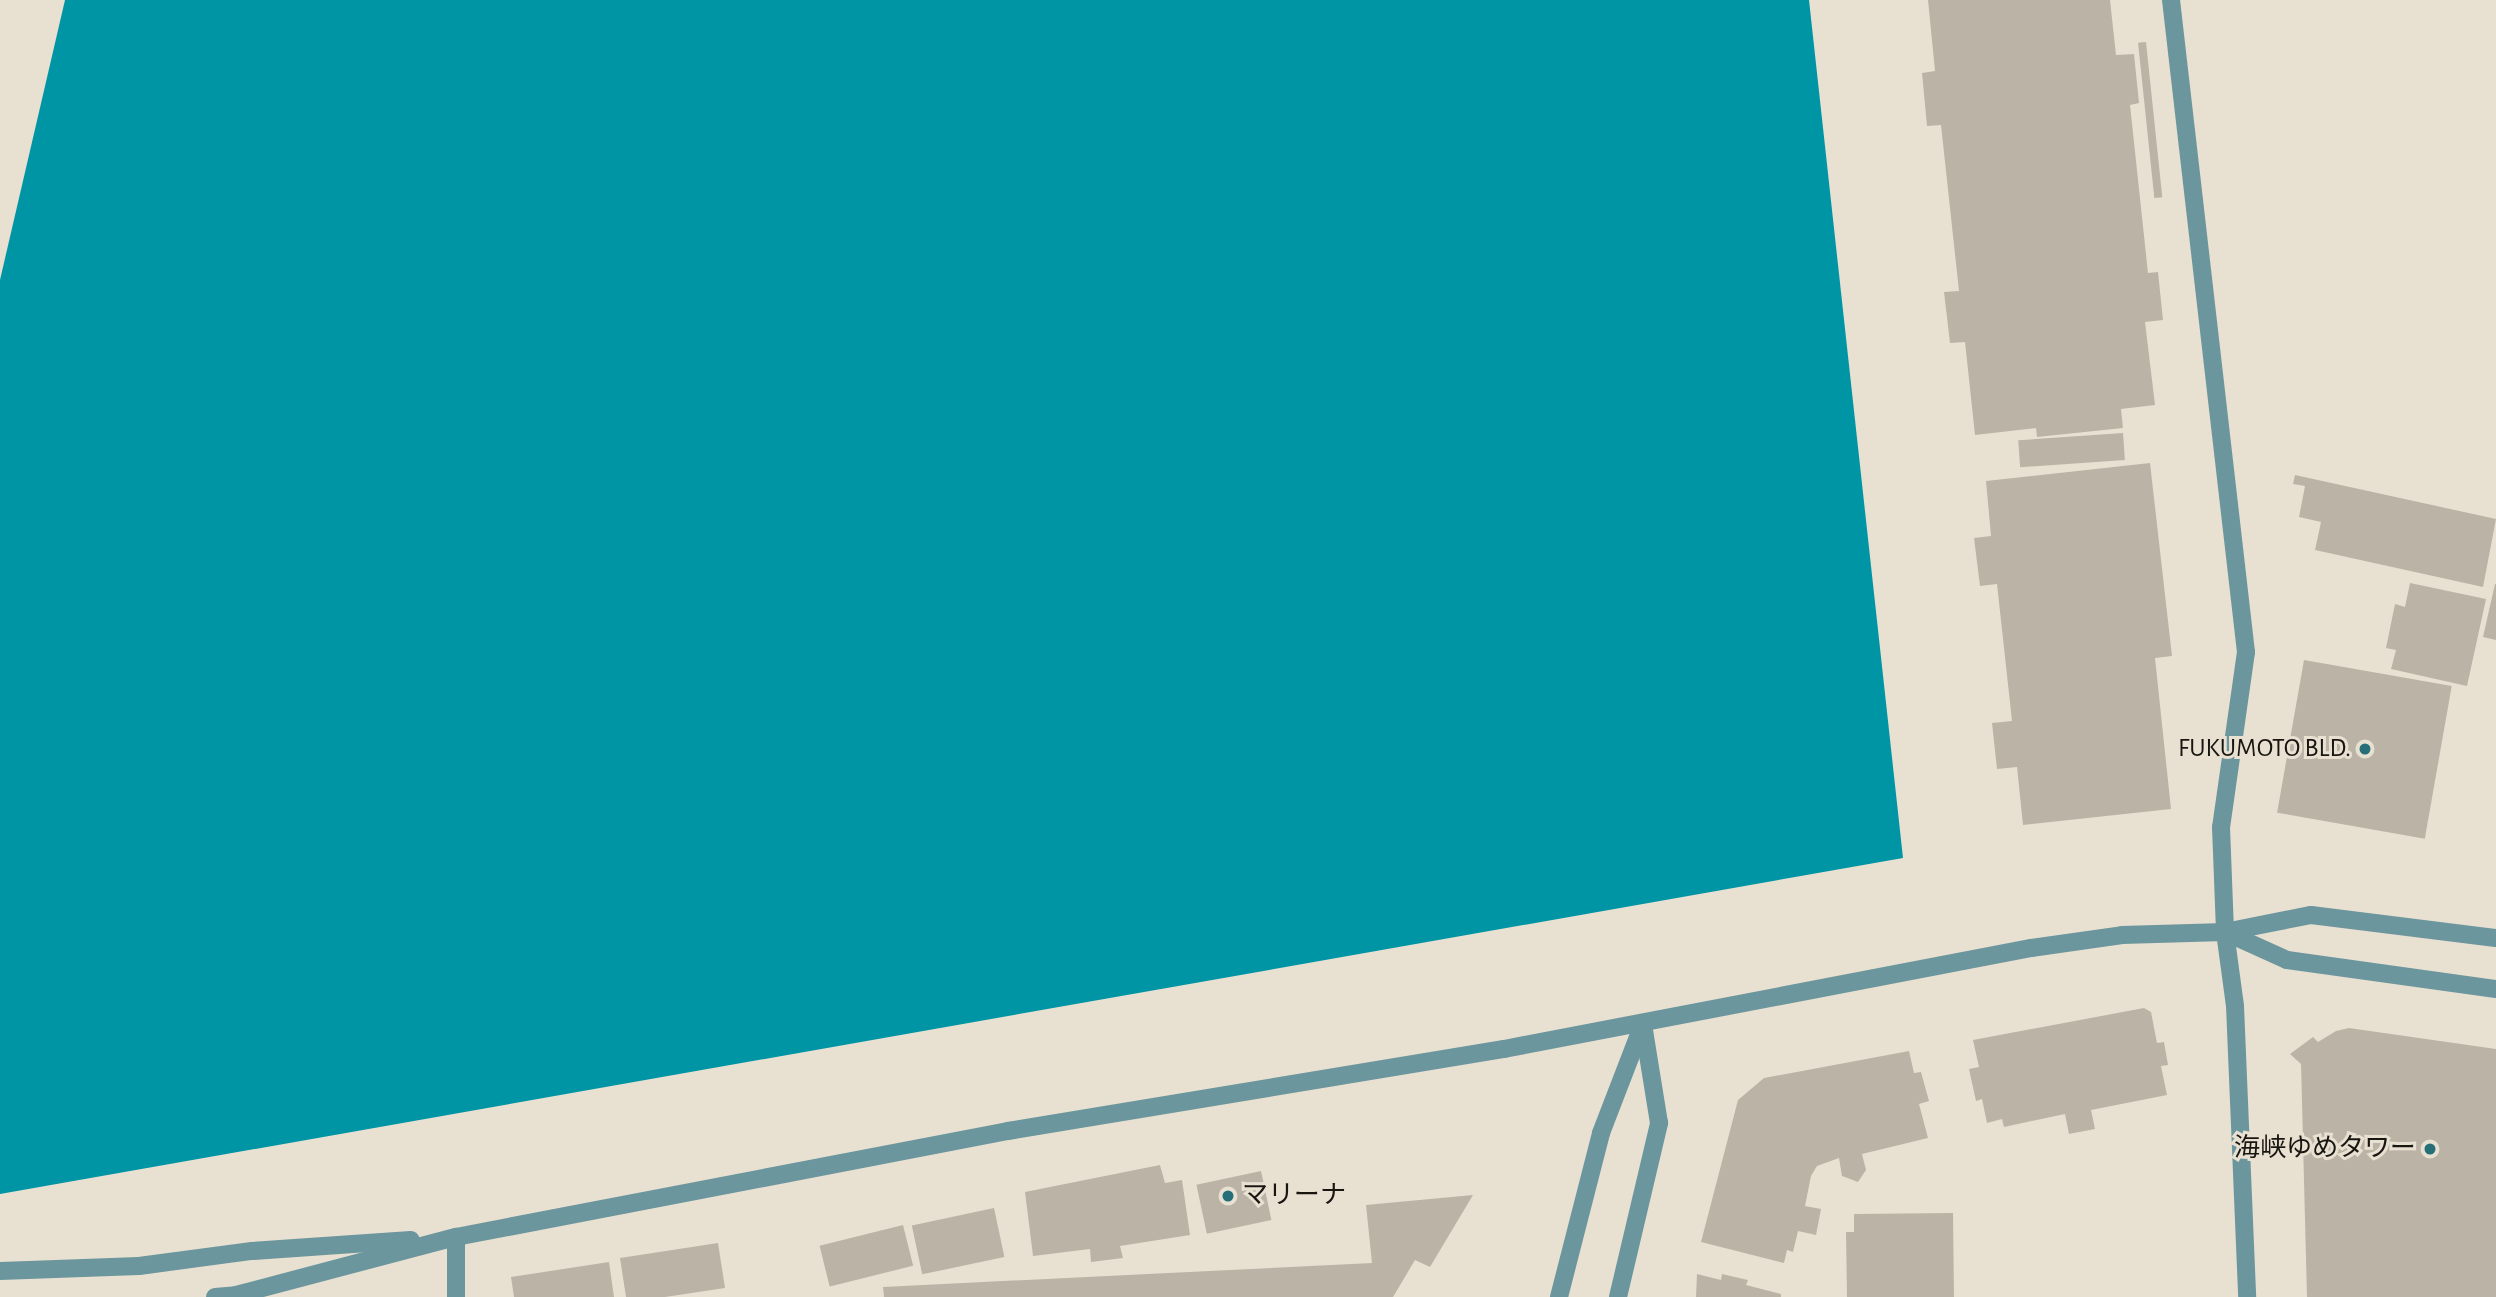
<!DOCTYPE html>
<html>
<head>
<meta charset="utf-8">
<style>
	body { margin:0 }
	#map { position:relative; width:2496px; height:1297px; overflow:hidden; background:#e8e1d2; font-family:"Alegreya Sans","Noto Sans JP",sans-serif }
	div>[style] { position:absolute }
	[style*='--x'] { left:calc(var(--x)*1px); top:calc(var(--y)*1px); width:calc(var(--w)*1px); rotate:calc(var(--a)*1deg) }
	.water>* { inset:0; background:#0095a5 }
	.building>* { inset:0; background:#bbb4a6; transform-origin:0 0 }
	.tertiary>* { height:18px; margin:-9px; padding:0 9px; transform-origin:9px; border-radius:9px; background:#6c969d }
	.dots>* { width:19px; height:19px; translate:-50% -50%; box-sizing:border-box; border:4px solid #e8e1d2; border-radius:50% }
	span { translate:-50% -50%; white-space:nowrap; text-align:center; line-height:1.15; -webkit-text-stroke:6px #e8e1d2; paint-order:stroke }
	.poi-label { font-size:26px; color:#191611 }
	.right { translate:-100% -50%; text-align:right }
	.left { translate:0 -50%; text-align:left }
</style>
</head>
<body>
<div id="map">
	<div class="water">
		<i style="clip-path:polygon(65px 0,1809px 0,1903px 858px,0 1194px,0 280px)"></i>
	</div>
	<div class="building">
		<i style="clip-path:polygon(1928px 0,2110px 0,2116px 55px,2134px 54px,2139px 103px,2130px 105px,2148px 273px,2158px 272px,2163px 320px,2145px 322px,2155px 405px,2121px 409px,2123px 428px,2037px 437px,2036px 428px,1975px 435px,1965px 342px,1950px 343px,1944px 292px,1959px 291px,1941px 125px,1927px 126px,1922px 73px,1935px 71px)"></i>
		<i style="left:2146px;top:42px;width:156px;height:8px;rotate:84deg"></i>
		<i style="left:2123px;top:433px;width:27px;height:105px;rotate:86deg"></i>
		<i style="clip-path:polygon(2150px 463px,2172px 656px,2155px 658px,2171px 809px,2023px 825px,2017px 767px,1997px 769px,1992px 723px,2012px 721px,1997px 584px,1980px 586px,1974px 538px,1991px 536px,1986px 481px)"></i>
		<i style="clip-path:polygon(2295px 475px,2496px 519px,2483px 587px,2315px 550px,2321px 522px,2299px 517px,2305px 486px,2293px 484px)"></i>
		<i style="clip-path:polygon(2410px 583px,2486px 599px,2467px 686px,2391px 669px,2396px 650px,2386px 648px,2395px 604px,2405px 607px)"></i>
		<i style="clip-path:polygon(2495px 584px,2496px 584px,2496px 640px,2483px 637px)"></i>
		<i style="left:2304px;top:660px;width:150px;height:155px;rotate:10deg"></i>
		<i style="clip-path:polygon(2144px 1008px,2151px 1012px,2157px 1043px,2164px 1042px,2168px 1065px,2161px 1066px,2167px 1095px,2091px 1110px,2095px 1129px,2069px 1134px,2065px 1114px,2004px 1127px,2002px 1119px,1987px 1123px,1982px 1099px,1976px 1101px,1969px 1069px,1979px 1067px,1973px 1040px)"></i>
		<i style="clip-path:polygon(2349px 1028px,2496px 1049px,2496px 1297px,2307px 1297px,2301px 1064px,2290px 1054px,2313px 1037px,2318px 1042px,2336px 1031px)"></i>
		<i style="clip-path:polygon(1909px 1051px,1914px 1073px,1921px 1072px,1929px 1101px,1919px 1104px,1928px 1138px,1862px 1154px,1866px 1170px,1858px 1182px,1842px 1176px,1839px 1158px,1817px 1166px,1811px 1176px,1805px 1206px,1821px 1209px,1816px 1235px,1798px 1231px,1793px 1252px,1787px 1250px,1784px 1263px,1701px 1242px,1738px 1100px,1764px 1078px)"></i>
		<i style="clip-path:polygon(1160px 1165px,1165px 1183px,1182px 1180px,1190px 1235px,1120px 1246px,1123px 1258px,1091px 1262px,1090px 1249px,1033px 1256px,1025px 1192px)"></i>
		<i style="left:1261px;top:1171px;width:50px;height:66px;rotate:78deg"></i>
		<i style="clip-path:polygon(1473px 1195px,1430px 1267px,1415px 1260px,1393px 1297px,884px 1297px,883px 1287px,1372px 1263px,1366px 1205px)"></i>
		<i style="left:994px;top:1208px;width:50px;height:84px;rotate:78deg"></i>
		<i style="clip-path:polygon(1953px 1213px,1954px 1297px,1847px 1297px,1846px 1232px,1854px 1232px,1854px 1214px)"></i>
		<i style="left:903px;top:1225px;width:42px;height:86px;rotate:76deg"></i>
		<i style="clip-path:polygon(718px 1243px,725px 1288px,665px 1297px,626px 1297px,620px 1258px)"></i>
		<i style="clip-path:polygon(609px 1262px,614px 1297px,514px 1297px,511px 1277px)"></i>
		<i style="clip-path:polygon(1697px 1274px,1721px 1280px,1722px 1274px,1748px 1280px,1746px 1285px,1781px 1294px,1781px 1297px,1696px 1297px)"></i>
	</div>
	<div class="tertiary">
		<i style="--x:2171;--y:0;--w:656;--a:83.44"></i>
		<i style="--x:2246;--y:652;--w:177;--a:98.1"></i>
		<i style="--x:2221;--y:827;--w:105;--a:87.8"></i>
		<i style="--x:2225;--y:932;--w:75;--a:82.3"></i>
		<i style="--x:2235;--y:1006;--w:291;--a:87.6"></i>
		<i style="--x:2225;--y:932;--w:68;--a:24.3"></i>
		<i style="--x:2287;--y:960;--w:211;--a:7.9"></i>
		<i style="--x:0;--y:1271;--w:139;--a:-2.1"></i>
		<i style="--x:139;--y:1266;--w:114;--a:-7.6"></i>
		<i style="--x:252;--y:1251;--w:159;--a:-4"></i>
		<i style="--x:215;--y:1297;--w:21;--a:-5"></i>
		<i style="--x:236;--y:1295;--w:228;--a:-14.8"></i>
		<i style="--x:456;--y:1237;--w:562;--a:-10.87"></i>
		<i style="--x:1008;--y:1131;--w:503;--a:-9.39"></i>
		<i style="--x:1504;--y:1049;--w:537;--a:-10.85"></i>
		<i style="--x:2031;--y:948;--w:92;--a:-8.1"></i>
		<i style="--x:2122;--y:935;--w:103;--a:-1.7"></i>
		<i style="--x:2225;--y:932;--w:88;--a:-11.2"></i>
		<i style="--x:2311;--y:915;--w:186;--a:7.1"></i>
		<i style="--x:456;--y:1297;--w:60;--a:-90"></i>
		<i style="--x:1559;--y:1297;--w:169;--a:-75.6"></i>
		<i style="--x:1601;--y:1133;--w:117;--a:-68.9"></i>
		<i style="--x:1618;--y:1297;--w:179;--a:-76.7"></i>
		<i style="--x:1659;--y:1123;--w:100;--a:-99.2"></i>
	</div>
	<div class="dots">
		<i style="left:2365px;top:749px;background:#266f79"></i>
		<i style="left:2430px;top:1149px;background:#266f79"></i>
		<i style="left:1228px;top:1196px;background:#266f79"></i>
	</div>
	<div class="poi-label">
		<span class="right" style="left:2351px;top:749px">FUKUMOTO BLD.</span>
		<span class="right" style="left:2416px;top:1149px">海峡ゆめタワー</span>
		<span class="left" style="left:1242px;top:1196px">マリーナ</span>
	</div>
</div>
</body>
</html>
